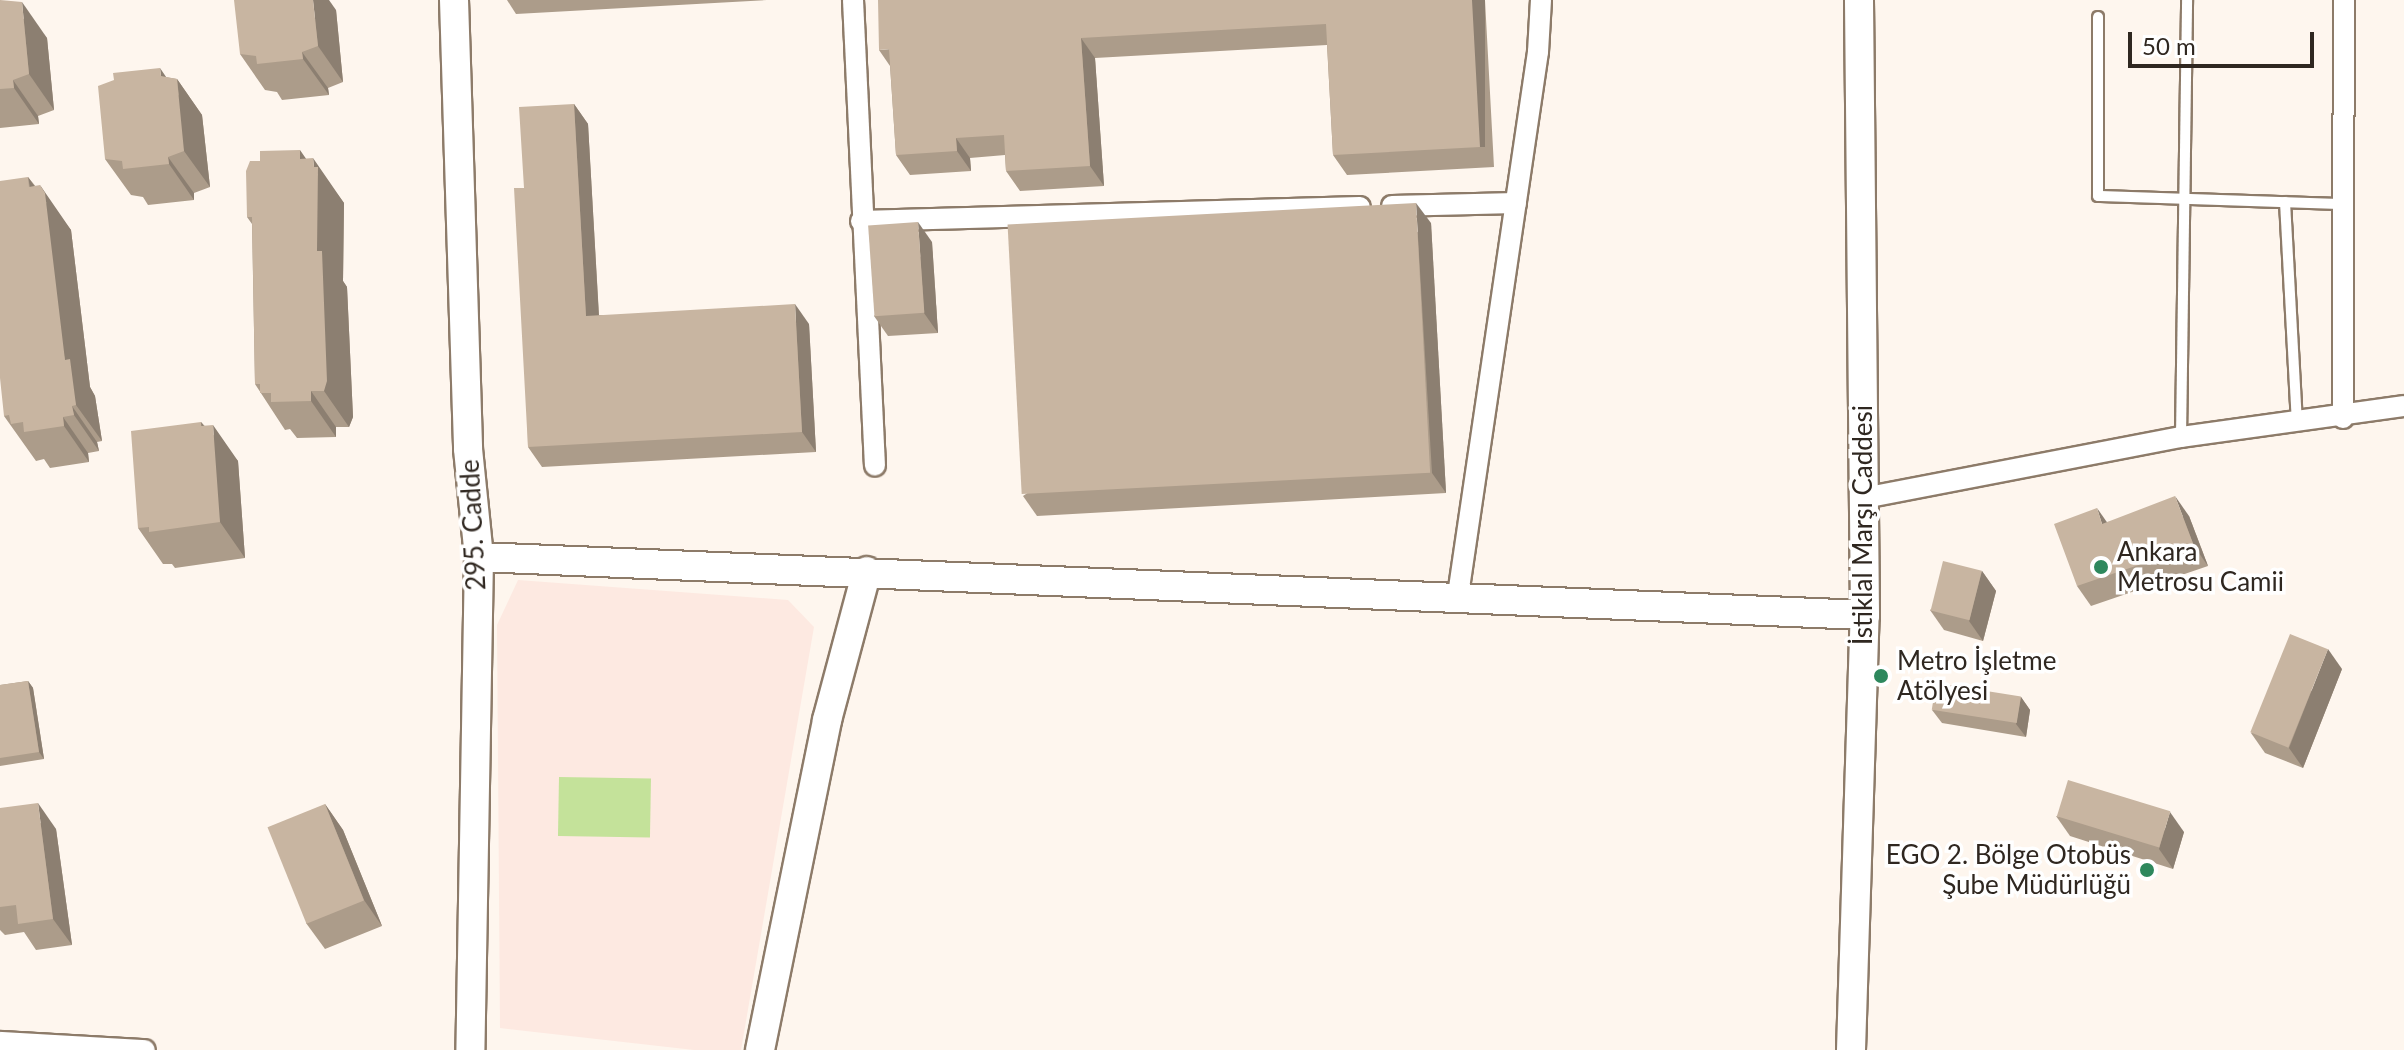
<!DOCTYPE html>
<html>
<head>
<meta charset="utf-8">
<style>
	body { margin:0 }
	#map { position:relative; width:2404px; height:1050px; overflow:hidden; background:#fef6ee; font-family:Lato,sans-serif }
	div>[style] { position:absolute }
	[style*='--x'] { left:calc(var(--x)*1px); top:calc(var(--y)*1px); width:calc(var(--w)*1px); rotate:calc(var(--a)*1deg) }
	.education>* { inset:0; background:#fde9e1 }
	.green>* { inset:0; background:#c4e29a; transform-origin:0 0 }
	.roads { filter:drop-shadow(2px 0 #8d7b69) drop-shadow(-2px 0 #8d7b69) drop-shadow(0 2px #8d7b69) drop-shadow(0 -2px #8d7b69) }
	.lane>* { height:10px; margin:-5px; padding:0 5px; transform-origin:5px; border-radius:5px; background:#fff }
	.street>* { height:20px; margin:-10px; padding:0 10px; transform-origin:10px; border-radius:10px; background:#fff }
	.secondary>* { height:28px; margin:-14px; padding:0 14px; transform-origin:14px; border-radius:14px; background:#fff }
	.wall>* { inset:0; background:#ac9c8a }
	.shaded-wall>* { inset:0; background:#8c7f71; transform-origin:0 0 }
	.building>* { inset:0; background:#c8b5a1; transform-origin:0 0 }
	.dots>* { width:22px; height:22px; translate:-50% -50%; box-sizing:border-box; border:4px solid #fff; border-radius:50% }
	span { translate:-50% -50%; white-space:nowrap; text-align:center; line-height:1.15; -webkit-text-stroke:7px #fff; paint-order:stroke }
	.street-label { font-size:26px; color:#2f2720 }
	.poi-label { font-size:26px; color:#2f2720 }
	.left { translate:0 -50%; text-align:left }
	.right { translate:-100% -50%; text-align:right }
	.scale { position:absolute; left:2128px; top:32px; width:186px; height:36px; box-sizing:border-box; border:4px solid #2f2720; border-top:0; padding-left:10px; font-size:24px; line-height:28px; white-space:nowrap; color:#2f2720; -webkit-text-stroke:6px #fff; paint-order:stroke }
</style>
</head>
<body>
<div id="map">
	<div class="education">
		<i style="clip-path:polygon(518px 580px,788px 600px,814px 627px,741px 1050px,694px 1050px,500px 1028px,497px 625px)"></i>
	</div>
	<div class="green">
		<i style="left:559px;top:777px;width:92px;height:59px;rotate:1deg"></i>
	</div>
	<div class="roads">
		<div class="lane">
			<i style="--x:2098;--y:17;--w:179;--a:90"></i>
			<i style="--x:2098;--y:196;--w:244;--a:1.9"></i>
			<i style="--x:2285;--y:202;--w:220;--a:86.9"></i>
			<i style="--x:2181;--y:437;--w:437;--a:-89.2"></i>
		</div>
		<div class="street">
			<i style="--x:853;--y:0;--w:466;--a:87.3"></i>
			<i style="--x:1392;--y:206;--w:124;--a:-1.4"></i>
			<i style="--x:861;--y:221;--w:499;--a:-1.6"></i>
			<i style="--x:2343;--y:418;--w:418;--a:-89.9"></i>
			<i style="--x:1864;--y:498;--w:323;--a:-10.9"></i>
			<i style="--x:2181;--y:437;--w:225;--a:-7.9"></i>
			<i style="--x:1458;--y:595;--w:549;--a:-81.62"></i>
			<i style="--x:1538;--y:52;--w:52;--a:-86.7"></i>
			<i style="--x:0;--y:1042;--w:145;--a:3.2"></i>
		</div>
		<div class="secondary">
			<i style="--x:454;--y:0;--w:449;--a:88.2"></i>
			<i style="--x:468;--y:449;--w:109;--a:84.2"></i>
			<i style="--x:479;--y:557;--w:493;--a:91"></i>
			<i style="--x:479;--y:557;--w:1387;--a:2.4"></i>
			<i style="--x:760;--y:1050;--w:337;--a:-78.5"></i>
			<i style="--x:827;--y:720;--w:154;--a:-75"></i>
			<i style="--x:1851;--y:1050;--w:435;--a:-88.2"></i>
			<i style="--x:1865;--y:615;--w:615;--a:-90.56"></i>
		</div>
	</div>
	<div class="wall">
		<i style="clip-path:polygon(0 0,47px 38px,54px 110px,38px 116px,39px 124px,0 128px)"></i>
		<i style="clip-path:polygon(507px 0,767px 0,516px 14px)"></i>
		<i style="clip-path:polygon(1485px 0,1494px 167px,1347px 175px,1333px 155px,1327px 45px,1095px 58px,1104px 186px,1020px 191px,1006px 171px,1005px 155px,970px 158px,971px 171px,910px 175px,896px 155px,890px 66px,879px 50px)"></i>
		<i style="clip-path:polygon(336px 10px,343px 82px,328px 88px,329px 95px,282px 100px,277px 92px,265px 90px,240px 54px)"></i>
		<i style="clip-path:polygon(165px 77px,177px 79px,202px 115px,210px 187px,194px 193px,194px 200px,148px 205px,143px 197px,131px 195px,105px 159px)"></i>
		<i style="clip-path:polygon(574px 104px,588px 124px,599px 315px,809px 324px,816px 452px,542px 467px,528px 447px,524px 188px)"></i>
		<i style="clip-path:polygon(28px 177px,71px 230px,90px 387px,95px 396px,102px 441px,97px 442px,99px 451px,88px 453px,89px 462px,50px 468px,44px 459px,36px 461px,4px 416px)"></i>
		<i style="clip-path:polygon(338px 195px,344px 203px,343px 281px,347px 287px,353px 417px,349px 427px,336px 427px,336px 437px,297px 438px,290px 429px,285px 430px,255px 384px,252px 224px,247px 217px)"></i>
		<i style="clip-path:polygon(1431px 223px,1446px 493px,1037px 516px,1023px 496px)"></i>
		<i style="clip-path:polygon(932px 242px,938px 333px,888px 336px,874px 316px)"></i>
		<i style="clip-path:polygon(201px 422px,238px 461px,245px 558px,175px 568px,172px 564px,163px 564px,138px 528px)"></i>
		<i style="clip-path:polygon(2189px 516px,2208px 566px,2091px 606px,2077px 586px,2107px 522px)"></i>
		<i style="clip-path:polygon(1982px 571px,1996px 591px,1983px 641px,1944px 630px,1930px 610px)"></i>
		<i style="clip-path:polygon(2342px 669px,2303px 768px,2265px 753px,2251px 733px)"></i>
		<i style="clip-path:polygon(28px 681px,33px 688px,44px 759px,0 766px,0 685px)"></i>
		<i style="clip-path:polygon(2021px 697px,2030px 710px,2026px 737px,1942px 723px,1932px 710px)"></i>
		<i style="clip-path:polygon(325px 804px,343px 830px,382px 926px,325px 949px,306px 923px)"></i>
		<i style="clip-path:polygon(0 808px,56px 829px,72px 945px,36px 950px,24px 932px,5px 935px,0 930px)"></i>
		<i style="clip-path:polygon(2056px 816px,2184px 832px,2173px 869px,2070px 836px)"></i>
	</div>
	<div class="shaded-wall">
		<i style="clip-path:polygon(313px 0,329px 0,336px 10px,343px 82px,318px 46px)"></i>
		<i style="left:1472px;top:0;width:13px;height:147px"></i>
		<i style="clip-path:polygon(22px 2px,47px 38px,54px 110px,29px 74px)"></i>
		<i style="clip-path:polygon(1081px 38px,1095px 58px,1104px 186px,1090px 166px)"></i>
		<i style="clip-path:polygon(302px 52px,328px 88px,329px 95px,303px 59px)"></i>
		<i style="clip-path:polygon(160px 68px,179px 96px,177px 79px,202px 115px,210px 187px,184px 151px,161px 76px)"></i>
		<i style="clip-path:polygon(13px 80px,38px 116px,39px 124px,14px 88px)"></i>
		<i style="clip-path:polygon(574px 104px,588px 124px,600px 336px,586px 316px)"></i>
		<i style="clip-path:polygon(956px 138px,970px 158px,971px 171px,957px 151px)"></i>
		<i style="clip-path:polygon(300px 150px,318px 176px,314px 167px,313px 158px,344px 203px,343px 281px,347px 287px,353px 417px,349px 427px,324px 391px,317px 251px,300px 159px)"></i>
		<i style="clip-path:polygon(168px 157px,194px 193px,194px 200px,169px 164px)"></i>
		<i style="clip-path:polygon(28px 177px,47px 204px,40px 185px,71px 230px,90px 387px,95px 396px,102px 441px,76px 405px,65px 360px)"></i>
		<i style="clip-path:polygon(1416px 203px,1431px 223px,1446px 493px,1432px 473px)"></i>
		<i style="clip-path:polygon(918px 222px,932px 242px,938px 333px,924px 313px)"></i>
		<i style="clip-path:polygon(795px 304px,809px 324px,816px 452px,802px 432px)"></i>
		<i style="clip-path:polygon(311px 391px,336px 427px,336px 437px,311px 401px)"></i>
		<i style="clip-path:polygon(72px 406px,97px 442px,99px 451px,74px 415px)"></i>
		<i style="clip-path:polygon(63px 417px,88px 453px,89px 462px,64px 426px)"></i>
		<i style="clip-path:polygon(201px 422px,214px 440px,213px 425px,238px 461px,245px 558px,220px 522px)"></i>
		<i style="clip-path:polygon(2175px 496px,2189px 516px,2208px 566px,2194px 546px)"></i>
		<i style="clip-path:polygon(2097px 508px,2111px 528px,2102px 524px)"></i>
		<i style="clip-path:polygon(1982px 571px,1996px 591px,1983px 641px,1969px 621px)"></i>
		<i style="clip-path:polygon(2328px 649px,2342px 669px,2303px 768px,2289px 748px)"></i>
		<i style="clip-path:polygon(28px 681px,33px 688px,44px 759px,39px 752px)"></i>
		<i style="clip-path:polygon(2021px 697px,2030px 710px,2026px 737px,2016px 724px)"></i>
		<i style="clip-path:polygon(38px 803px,56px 829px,72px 945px,53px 919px)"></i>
		<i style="clip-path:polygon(325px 804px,343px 830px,382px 926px,364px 900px)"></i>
		<i style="clip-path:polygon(2170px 812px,2184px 832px,2173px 869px,2159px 849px)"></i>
	</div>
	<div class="building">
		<i style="clip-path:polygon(0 0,22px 2px,29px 74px,13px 80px,14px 88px,0 89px)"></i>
		<i style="clip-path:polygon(234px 0,313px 0,318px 46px,302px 52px,303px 59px,257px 64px,256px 56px,240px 54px)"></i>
		<i style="clip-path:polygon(878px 0,1472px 0,1480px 147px,1333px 155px,1326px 24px,1081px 38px,1090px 166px,1006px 171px,1004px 135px,956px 138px,957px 151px,896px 155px,889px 49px,879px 50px)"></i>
		<i style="clip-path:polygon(160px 68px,161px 76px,177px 79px,184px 151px,168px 157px,169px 164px,123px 169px,122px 161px,105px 159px,98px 86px,114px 80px,113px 73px)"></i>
		<i style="clip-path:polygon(574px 104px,586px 316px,795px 304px,802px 432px,528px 447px,514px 188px,524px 188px,519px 107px)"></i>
		<i style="clip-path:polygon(300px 150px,300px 159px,313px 158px,314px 167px,318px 167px,317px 251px,322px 251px,327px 381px,324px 391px,311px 391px,311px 401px,271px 402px,271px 393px,260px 393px,260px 384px,255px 384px,252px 217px,247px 217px,246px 171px,250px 161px,260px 161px,260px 151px)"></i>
		<i style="clip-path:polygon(28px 177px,29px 187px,40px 185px,45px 193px,65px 360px,70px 359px,76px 405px,72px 406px,74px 415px,63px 417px,64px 426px,24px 432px,23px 422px,11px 424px,9px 415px,4px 416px,0 378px,0 181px)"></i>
		<i style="left:1416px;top:203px;width:270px;height:409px;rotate:87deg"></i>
		<i style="left:918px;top:222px;width:91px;height:50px;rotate:86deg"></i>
		<i style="clip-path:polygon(201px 422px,201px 426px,213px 425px,220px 522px,149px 532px,149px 527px,138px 528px,131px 431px)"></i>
		<i style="clip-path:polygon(2175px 496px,2194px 546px,2077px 586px,2054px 524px,2097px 508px,2102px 524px)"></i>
		<i style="left:1943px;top:561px;width:40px;height:51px;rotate:14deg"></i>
		<i style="left:2290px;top:634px;width:41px;height:106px;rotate:22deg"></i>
		<i style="clip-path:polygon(28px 681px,39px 752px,0 758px,0 685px)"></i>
		<i style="left:1936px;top:683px;width:86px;height:27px;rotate:9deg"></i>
		<i style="left:2068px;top:780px;width:107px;height:38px;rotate:17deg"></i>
		<i style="clip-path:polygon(38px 803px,53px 919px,18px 924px,16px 905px,0 907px,0 808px)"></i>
		<i style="left:325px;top:804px;width:104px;height:62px;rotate:68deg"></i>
	</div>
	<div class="dots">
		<i style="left:2101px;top:567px;background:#2e885d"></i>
		<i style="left:1881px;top:676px;background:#2e885d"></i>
		<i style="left:2147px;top:870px;background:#2e885d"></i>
	</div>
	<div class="street-label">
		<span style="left:473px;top:525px;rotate:-93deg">295. Cadde</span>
		<span style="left:1863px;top:525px;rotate:-90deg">İstiklal Marşı Caddesi</span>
	</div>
	<div class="poi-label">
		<span class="left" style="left:2117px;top:567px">Ankara<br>Metrosu Camii</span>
		<span class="left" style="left:1897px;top:676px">Metro İşletme<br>Atölyesi</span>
		<span class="right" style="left:2131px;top:870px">EGO 2. Bölge Otobüs<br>Şube Müdürlüğü</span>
	</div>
	<div class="scale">50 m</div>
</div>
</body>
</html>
